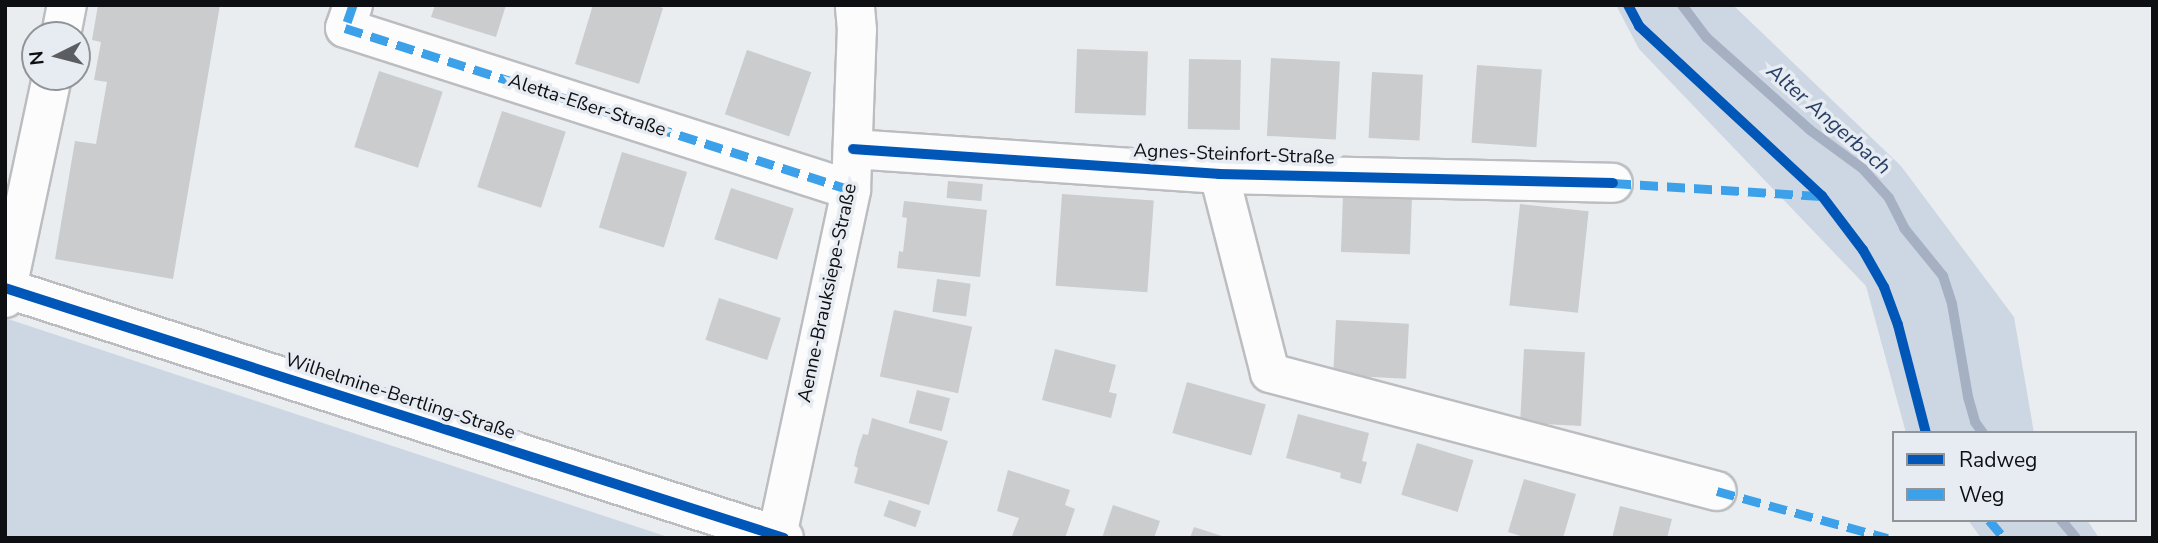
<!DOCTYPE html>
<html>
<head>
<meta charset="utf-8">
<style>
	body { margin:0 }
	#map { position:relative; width:2158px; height:543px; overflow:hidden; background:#eaedf0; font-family:"Nunito Sans",sans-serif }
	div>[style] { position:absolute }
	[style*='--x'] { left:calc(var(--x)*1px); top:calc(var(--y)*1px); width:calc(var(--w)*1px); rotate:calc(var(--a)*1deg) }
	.green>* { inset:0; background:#cdd6e3 }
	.stream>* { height:10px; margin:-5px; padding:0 5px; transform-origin:5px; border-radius:5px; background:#a5b1c3 }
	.building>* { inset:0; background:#caccce; transform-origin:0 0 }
	.roads { filter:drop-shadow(2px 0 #bbbdc0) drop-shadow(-2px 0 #bbbdc0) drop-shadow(0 2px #bbbdc0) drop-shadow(0 -2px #bbbdc0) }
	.minor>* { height:38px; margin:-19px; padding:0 19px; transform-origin:19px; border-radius:19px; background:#fcfcfd }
	.quiet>* { height:9px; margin-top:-4.5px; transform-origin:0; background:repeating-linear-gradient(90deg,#3da1ea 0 18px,transparent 0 27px) }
	.cycleway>* { height:10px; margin:-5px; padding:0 5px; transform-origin:5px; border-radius:5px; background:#0057b8 }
	span { translate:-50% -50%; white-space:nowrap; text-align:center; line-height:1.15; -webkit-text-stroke:7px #e7ecf3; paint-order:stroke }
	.street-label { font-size:19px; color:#0e0f12 }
	.water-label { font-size:21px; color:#283e64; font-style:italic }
	.frame { position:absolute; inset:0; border:7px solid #0e0f12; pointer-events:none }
	.legend { position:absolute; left:1892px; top:431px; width:245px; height:91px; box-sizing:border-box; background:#e7ecf3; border:2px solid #909499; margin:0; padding:9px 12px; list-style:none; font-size:21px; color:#0e0f12 }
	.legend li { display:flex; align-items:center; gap:14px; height:35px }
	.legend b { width:35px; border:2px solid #909499 }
	.north { position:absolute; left:21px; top:21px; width:70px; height:70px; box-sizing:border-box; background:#e7ecf3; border:2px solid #909499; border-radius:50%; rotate:264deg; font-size:19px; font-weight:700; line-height:28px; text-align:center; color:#0e0f12 }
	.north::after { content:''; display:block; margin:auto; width:24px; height:32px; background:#5b5d60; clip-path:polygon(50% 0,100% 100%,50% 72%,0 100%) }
</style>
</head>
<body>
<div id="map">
	<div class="green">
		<i style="clip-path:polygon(1616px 5px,1733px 5px,1901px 166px,2014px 317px,2034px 433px,1906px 433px,1866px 286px,1639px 49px)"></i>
		<i style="clip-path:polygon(5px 318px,671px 538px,5px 538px)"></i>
		<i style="clip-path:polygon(1968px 520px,2087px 520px,2099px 538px,1981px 538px)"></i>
	</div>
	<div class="stream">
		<i style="--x:1682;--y:5;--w:40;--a:53"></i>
		<i style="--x:1706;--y:37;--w:140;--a:41.8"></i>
		<i style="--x:1810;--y:130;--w:66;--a:36.3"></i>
		<i style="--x:1863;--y:169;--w:39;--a:48"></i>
		<i style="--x:1889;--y:198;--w:34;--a:63"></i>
		<i style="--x:1904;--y:228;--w:62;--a:50.9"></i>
		<i style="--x:1943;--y:276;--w:29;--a:72"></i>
		<i style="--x:1952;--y:304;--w:94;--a:80.2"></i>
		<i style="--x:1968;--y:397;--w:26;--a:74"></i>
		<i style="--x:1975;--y:422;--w:14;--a:54"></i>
		<i style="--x:2061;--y:520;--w:23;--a:50"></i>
	</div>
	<div class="building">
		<i style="clip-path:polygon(98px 5px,220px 5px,173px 279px,55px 259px,75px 141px,96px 144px,107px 82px,94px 80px,101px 42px,92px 40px)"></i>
		<i style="clip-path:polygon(435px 5px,506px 5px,496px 37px,431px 17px)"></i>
		<i style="clip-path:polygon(593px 5px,653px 5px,663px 8px,639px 84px,575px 64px)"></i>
		<i style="left:1077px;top:49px;width:71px;height:64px;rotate:2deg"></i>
		<i style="left:747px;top:50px;width:68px;height:68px;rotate:19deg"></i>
		<i style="left:1271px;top:58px;width:69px;height:78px;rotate:3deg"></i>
		<i style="left:1189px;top:59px;width:52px;height:70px;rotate:1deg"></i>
		<i style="left:1477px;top:65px;width:65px;height:78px;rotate:4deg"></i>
		<i style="left:379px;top:71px;width:67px;height:80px;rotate:18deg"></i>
		<i style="left:1372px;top:72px;width:51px;height:66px;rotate:3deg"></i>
		<i style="left:502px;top:111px;width:67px;height:80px;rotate:18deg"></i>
		<i style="left:622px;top:152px;width:68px;height:79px;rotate:17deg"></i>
		<i style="left:948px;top:181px;width:35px;height:17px;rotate:5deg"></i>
		<i style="left:731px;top:188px;width:66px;height:54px;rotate:18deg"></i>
		<i style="left:1062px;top:194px;width:92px;height:92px;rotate:4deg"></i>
		<i style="left:1343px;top:194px;width:69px;height:58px;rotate:2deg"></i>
		<i style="clip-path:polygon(904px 201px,987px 210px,980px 277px,897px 268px,899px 251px,903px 252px,907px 218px,902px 217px)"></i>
		<i style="left:1520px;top:204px;width:69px;height:102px;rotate:6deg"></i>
		<i style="left:937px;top:279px;width:34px;height:33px;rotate:8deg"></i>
		<i style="left:719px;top:298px;width:65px;height:44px;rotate:18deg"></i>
		<i style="left:894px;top:310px;width:80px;height:68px;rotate:12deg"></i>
		<i style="left:1336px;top:320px;width:73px;height:55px;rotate:3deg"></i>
		<i style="clip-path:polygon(1055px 349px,1116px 365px,1109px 392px,1117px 394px,1111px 418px,1042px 400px)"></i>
		<i style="left:1524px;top:349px;width:61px;height:74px;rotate:3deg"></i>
		<i style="left:1187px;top:382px;width:82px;height:53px;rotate:16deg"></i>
		<i style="left:917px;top:390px;width:34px;height:34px;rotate:14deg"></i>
		<i style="clip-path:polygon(1298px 414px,1369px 433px,1362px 461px,1367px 462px,1361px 484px,1340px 478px,1341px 473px,1286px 458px)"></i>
		<i style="clip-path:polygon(872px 418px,948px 441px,929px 505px,854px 483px,858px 468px,854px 466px,858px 449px,863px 434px,868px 435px)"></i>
		<i style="left:1417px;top:443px;width:59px;height:54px;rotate:17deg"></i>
		<i style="clip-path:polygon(1008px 470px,1070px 490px,1065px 505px,1075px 509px,1065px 538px,1012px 536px,1019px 518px,997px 511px)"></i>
		<i style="clip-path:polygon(1524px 479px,1576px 494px,1563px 538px,1527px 538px,1508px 532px)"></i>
		<i style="left:889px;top:500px;width:34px;height:17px;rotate:19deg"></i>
		<i style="clip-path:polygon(1113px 505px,1160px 521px,1154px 538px,1102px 538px)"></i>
		<i style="clip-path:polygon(1620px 506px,1672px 519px,1667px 538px,1612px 538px)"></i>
		<i style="clip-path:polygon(1194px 527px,1225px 537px,1224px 538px,1190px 538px)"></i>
	</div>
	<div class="roads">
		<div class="minor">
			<i style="--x:353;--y:5;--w:24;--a:109"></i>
			<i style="--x:345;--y:28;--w:531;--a:17.75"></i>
			<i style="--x:61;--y:35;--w:31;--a:-79"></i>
			<i style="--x:853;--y:149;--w:367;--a:3.9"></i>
			<i style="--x:1219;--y:174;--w:394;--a:1.3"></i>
			<i style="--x:1219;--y:174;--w:205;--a:75.6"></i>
			<i style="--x:1270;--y:373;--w:462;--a:14.8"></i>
			<i style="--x:5;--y:288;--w:818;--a:17.79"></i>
			<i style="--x:5;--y:298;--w:226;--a:-78"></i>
			<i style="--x:777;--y:536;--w:354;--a:-77.9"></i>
			<i style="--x:851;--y:190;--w:160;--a:-87.9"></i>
			<i style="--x:857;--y:30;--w:25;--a:-95"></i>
		</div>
	</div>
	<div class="quiet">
		<i style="--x:353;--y:5;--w:24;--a:109"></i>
		<i style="--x:345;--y:28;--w:531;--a:17.75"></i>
		<i style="--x:1613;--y:183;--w:209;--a:3.6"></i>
		<i style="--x:1717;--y:491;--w:177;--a:15.4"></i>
		<i style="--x:1989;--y:520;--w:23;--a:50"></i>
	</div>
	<div class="cycleway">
		<i style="--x:1628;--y:5;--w:24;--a:62"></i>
		<i style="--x:1639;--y:26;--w:250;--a:42.9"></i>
		<i style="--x:1822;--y:196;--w:68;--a:52.8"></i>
		<i style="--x:1863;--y:250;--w:43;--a:60.4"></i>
		<i style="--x:1884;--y:287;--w:40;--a:69.8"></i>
		<i style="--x:1898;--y:325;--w:112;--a:75.5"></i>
		<i style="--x:853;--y:149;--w:367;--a:3.9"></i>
		<i style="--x:1219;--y:174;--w:394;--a:1.3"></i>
		<i style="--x:5;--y:288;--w:818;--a:17.79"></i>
	</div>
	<div class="street-label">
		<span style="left:587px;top:106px;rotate:18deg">Aletta-Eßer-Straße</span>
		<span style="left:1234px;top:155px;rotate:2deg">Agnes-Steinfort-Straße</span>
		<span style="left:828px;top:293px;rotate:-78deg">Aenne-Brauksiepe-Straße</span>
		<span style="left:400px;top:397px;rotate:18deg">Wilhelmine-Bertling-Straße</span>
	</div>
	<div class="water-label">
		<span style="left:1829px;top:119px;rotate:41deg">Alter Angerbach</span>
	</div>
	<div class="frame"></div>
	<ul class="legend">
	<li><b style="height:9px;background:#0057b8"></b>Radweg</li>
	<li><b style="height:9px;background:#3da1ea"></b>Weg</li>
	</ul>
	<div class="north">N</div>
</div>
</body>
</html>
